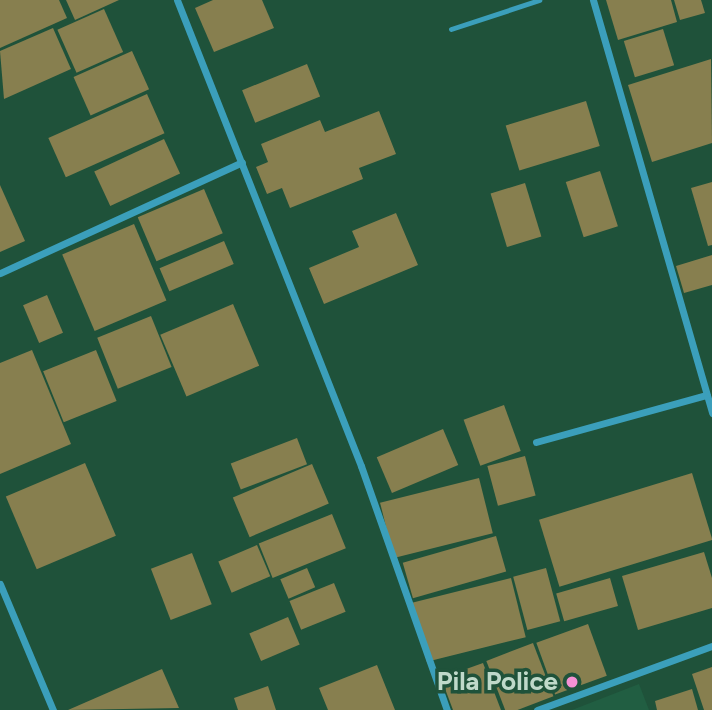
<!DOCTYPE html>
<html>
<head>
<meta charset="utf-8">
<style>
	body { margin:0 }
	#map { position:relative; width:712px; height:710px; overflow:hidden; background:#1f523a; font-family:Figtree,sans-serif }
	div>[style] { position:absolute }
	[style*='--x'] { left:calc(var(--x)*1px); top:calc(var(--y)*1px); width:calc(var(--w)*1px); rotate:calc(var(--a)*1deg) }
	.built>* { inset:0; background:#215e42 }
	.building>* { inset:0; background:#877f4f; transform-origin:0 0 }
	.lane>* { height:5px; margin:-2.5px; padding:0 2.5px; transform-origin:2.5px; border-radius:2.5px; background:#3b9fbb }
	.street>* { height:7px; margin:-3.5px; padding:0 3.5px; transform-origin:3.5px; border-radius:3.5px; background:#3b9fbb }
	.dots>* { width:19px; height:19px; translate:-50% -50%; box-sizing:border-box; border:4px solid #1f523a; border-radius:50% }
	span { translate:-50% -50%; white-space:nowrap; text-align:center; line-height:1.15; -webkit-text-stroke:7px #1f523a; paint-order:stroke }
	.poi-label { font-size:26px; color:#bfd9ca; font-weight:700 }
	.right { translate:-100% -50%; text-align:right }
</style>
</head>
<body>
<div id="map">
	<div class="built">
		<i style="clip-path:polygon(639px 684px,649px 710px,572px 710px)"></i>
	</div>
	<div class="building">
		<i style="clip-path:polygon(0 0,59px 0,67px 18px,0 48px)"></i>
		<i style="clip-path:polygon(66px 0,119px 0,75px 20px)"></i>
		<i style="clip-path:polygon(213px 0,262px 0,274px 28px,214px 52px,195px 8px)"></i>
		<i style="clip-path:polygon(606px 0,671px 0,677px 22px,618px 40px)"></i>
		<i style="clip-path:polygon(674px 0,701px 0,705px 13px,680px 20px)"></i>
		<i style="left:104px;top:9px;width:47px;height:51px;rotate:66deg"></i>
		<i style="clip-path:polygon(53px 28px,71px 69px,4px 99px,0 51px)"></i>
		<i style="left:663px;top:29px;width:38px;height:41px;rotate:73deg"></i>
		<i style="left:132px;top:51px;width:42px;height:64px;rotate:66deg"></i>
		<i style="clip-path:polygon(711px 59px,712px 143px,652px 162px,628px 85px)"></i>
		<i style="left:307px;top:64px;width:35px;height:70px;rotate:68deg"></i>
		<i style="left:147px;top:94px;width:43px;height:108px;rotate:66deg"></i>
		<i style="left:586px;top:101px;width:47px;height:84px;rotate:73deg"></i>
		<i style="clip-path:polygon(379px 111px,396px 154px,359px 168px,363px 179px,290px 208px,282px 188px,267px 194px,256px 167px,268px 162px,261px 144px,320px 120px,325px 132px)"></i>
		<i style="left:164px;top:139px;width:38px;height:77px;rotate:65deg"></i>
		<i style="left:600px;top:171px;width:58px;height:36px;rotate:72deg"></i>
		<i style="clip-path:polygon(712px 182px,712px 245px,708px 246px,691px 188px)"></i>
		<i style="left:525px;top:183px;width:56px;height:36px;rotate:73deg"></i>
		<i style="clip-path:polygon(0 185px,25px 241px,0 252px)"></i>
		<i style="left:204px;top:189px;width:48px;height:72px;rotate:67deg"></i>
		<i style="clip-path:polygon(396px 213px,418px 265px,324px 304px,309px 268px,359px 247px,352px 231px)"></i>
		<i style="left:134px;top:224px;width:83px;height:78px;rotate:67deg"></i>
		<i style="left:224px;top:241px;width:25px;height:70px;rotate:67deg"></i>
		<i style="clip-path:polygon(712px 255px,712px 285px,684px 293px,676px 266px)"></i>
		<i style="left:47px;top:295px;width:41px;height:26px;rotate:67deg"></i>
		<i style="left:233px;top:304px;width:67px;height:79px;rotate:67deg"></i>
		<i style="left:151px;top:316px;width:55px;height:58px;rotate:68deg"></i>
		<i style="clip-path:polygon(32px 350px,71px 444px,0 474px,0 363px)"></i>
		<i style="left:96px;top:350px;width:55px;height:57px;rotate:68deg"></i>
		<i style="left:504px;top:405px;width:49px;height:43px;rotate:70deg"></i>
		<i style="left:443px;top:429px;width:39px;height:72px;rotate:67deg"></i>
		<i style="left:297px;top:438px;width:28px;height:71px;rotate:69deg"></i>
		<i style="left:525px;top:456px;width:41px;height:39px;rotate:75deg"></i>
		<i style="left:85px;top:463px;width:79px;height:86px;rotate:67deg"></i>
		<i style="left:312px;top:464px;width:43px;height:86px;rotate:67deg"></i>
		<i style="left:692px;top:473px;width:70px;height:160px;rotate:73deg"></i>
		<i style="left:479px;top:478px;width:57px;height:102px;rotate:76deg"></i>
		<i style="left:332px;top:514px;width:37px;height:79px;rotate:68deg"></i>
		<i style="left:496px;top:536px;width:37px;height:97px;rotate:74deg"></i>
		<i style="left:257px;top:545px;width:34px;height:42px;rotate:67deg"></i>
		<i style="clip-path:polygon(704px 552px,712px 578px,712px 608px,638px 630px,622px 576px)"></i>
		<i style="left:192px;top:553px;width:55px;height:44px;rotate:69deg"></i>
		<i style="left:307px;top:568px;width:21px;height:29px;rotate:67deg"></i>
		<i style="left:546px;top:568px;width:55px;height:34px;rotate:75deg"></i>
		<i style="left:511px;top:578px;width:61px;height:102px;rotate:76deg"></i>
		<i style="left:610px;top:578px;width:29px;height:56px;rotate:74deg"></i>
		<i style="left:334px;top:583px;width:31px;height:48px;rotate:68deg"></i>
		<i style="left:288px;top:617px;width:30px;height:42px;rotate:67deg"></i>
		<i style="left:588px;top:624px;width:55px;height:55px;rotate:70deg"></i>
		<i style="left:533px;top:643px;width:57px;height:50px;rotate:69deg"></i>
		<i style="clip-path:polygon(483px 663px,501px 710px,453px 710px,441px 678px)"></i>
		<i style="clip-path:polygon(377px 665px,395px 710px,328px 710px,319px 688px)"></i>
		<i style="clip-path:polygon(712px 667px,712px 710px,704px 710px,692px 674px)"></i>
		<i style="clip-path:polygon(162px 669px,179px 708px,68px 710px)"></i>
		<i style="clip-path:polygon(268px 686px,276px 710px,238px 710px,234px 698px)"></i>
		<i style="clip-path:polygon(692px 689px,698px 710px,657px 710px,655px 701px)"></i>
	</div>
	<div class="lane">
		<i style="--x:451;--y:29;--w:93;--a:-18.2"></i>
	</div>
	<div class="street">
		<i style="--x:177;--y:0;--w:501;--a:68.45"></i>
		<i style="--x:361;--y:466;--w:259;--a:70.6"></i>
		<i style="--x:593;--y:0;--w:430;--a:73.9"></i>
		<i style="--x:0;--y:273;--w:266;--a:-24.6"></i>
		<i style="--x:536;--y:442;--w:177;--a:-15.4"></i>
		<i style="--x:0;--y:584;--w:137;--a:67.2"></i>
		<i style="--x:537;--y:710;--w:186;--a:-20.1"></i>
	</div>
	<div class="dots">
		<i style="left:572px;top:682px;background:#f491d4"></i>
	</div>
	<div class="poi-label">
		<span class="right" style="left:558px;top:682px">Pila Police</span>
	</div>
</div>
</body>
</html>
